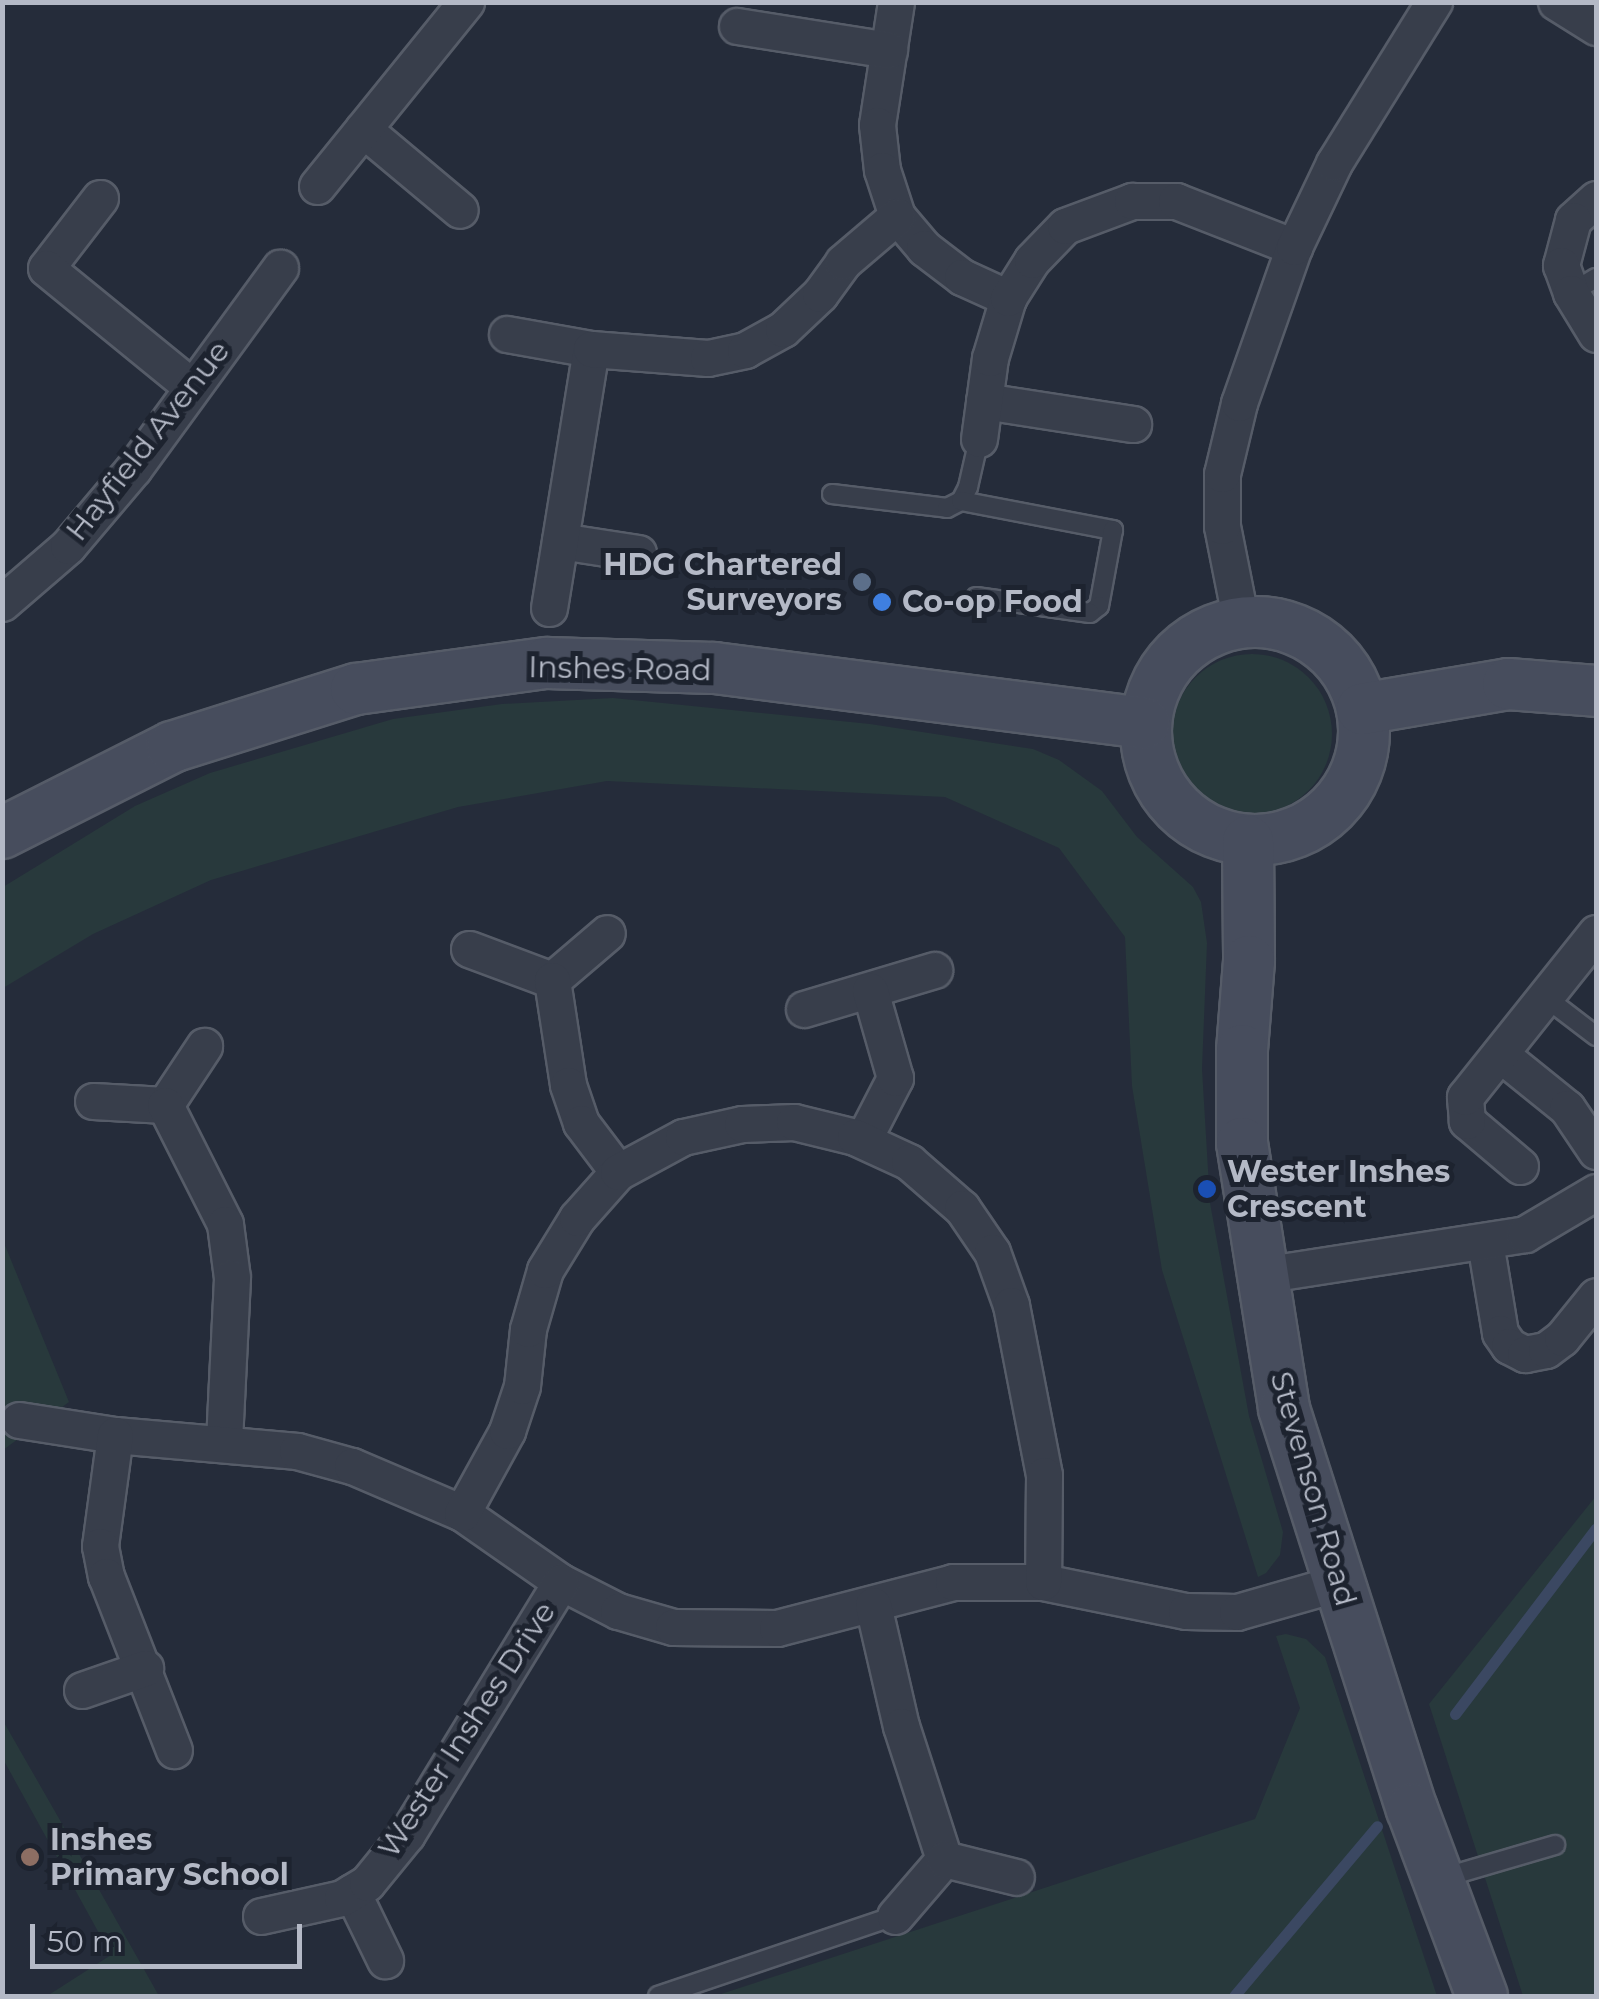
<!DOCTYPE html>
<html>
<head>
<meta charset="utf-8">
<style>
	body { margin:0 }
	#map { position:relative; width:1599px; height:1999px; overflow:hidden; background:#252c3a; font-family:Montserrat,sans-serif }
	div>[style] { position:absolute }
	[style*='--x'] { left:calc(var(--x)*1px); top:calc(var(--y)*1px); width:calc(var(--w)*1px); rotate:calc(var(--a)*1deg) }
	.green>* { inset:0; background:#28393c }
	.round { border-radius:50% }
	.stream>* { height:11px; margin:-5.5px; padding:0 5.5px; transform-origin:5.5px; border-radius:5.5px; background:#3b4862 }
	.roads { filter:drop-shadow(2px 0 #565c68) drop-shadow(-2px 0 #565c68) drop-shadow(0 2px #565c68) drop-shadow(0 -2px #565c68) }
	.lane>* { height:18px; margin:-9px; padding:0 9px; transform-origin:9px; border-radius:9px; background:#383e4b }
	.street>* { height:35px; margin:-17.5px; padding:0 17.5px; transform-origin:17.5px; border-radius:17.5px; background:#383e4b }
	.secondary>* { height:50px; margin:-25px; padding:0 25px; transform-origin:25px; border-radius:25px; background:#474d5d }
	.secondary>.ring { margin:-25px; padding:0; box-sizing:content-box; background:none; border:50px solid #474d5d; border-radius:50% }
	.dots>* { width:28px; height:28px; translate:-50% -50%; box-sizing:border-box; border:5px solid #1d232f; border-radius:50% }
	span { translate:-50% -50%; white-space:nowrap; text-align:center; line-height:1.15; -webkit-text-stroke:10px #1d232f; paint-order:stroke }
	.street-label { font-size:30px; color:#b4b9c6 }
	.poi-label { font-size:30px; color:#b4b9c6; font-weight:700 }
	.right { translate:-100% -50%; text-align:right }
	.left { translate:0 -50%; text-align:left }
	.frame { position:absolute; inset:0; border:5px solid #b4b9c6; pointer-events:none }
	.scale { position:absolute; left:30px; top:1924px; width:272px; height:45px; box-sizing:border-box; border:5px solid #b4b9c6; border-top:0; padding-left:12px; font-size:30px; line-height:35px; white-space:nowrap; color:#b4b9c6; -webkit-text-stroke:8px #1d232f; paint-order:stroke }
</style>
</head>
<body>
<div id="map">
	<div class="green">
		<i class="round" style="left:1172px;top:654px;width:160px;height:160px"></i>
		<i style="clip-path:polygon(613px 698px,870px 724px,1033px 749px,1059px 760px,1102px 791px,1137px 837px,1193px 887px,1201px 902px,1207px 943px,1202px 1069px,1210px 1203px,1249px 1416px,1283px 1532px,1280px 1555px,1266px 1573px,1258px 1577px,1162px 1270px,1132px 1086px,1125px 937px,1059px 848px,945px 797px,607px 781px,458px 807px,211px 880px,93px 934px,3px 988px,3px 887px,135px 806px,210px 773px,393px 719px,502px 704px)"></i>
		<i style="clip-path:polygon(2px 1238px,69px 1402px,3px 1450px,2px 1450px)"></i>
		<i style="clip-path:polygon(1596px 1496px,1596px 1996px,1523px 1996px,1429px 1704px)"></i>
		<i style="clip-path:polygon(1286px 1634px,1306px 1639px,1325px 1657px,1437px 1996px,715px 1996px,1255px 1819px,1300px 1708px,1276px 1636px)"></i>
		<i style="clip-path:polygon(2px 1719px,57px 1815px,159px 1996px,47px 1996px,111px 1955px,3px 1759px)"></i>
	</div>
	<div class="stream">
		<i style="--x:1455;--y:1714;--w:233;--a:-52.8"></i>
		<i style="--x:1234;--y:1996;--w:222;--a:-49.9"></i>
	</div>
	<div class="roads">
		<div class="lane">
			<i style="--x:1571;--y:293;--w:29;--a:-31"></i>
			<i style="--x:832;--y:494;--w:116;--a:6.9"></i>
			<i style="--x:947;--y:508;--w:16;--a:-27"></i>
			<i style="--x:961;--y:501;--w:16;--a:-63"></i>
			<i style="--x:968;--y:487;--w:49;--a:-77.1"></i>
			<i style="--x:961;--y:501;--w:155;--a:10.8"></i>
			<i style="--x:1113;--y:530;--w:77;--a:100.4"></i>
			<i style="--x:1099;--y:606;--w:11;--a:142"></i>
			<i style="--x:1090;--y:613;--w:115;--a:-172"></i>
			<i style="--x:1545;--y:997;--w:64;--a:37.4"></i>
			<i style="--x:1442;--y:1878;--w:118;--a:-16.3"></i>
			<i style="--x:658;--y:1996;--w:250;--a:-18.7"></i>
		</div>
		<div class="street">
			<i style="--x:896;--y:2;--w:124;--a:98.8"></i>
			<i style="--x:877;--y:125;--w:45;--a:83.7"></i>
			<i style="--x:882;--y:170;--w:48;--a:71.9"></i>
			<i style="--x:897;--y:216;--w:42;--a:49.8"></i>
			<i style="--x:924;--y:248;--w:48;--a:37.3"></i>
			<i style="--x:962;--y:277;--w:51;--a:24.5"></i>
			<i style="--x:1556;--y:2;--w:47;--a:32"></i>
			<i style="--x:737;--y:26;--w:154;--a:9"></i>
			<i style="--x:363;--y:129;--w:126;--a:39.9"></i>
			<i style="--x:317;--y:186;--w:237;--a:-51"></i>
			<i style="--x:100;--y:198;--w:88;--a:127.6"></i>
			<i style="--x:46;--y:268;--w:188;--a:39.2"></i>
			<i style="--x:1596;--y:199;--w:31;--a:138"></i>
			<i style="--x:1573;--y:220;--w:47;--a:104.9"></i>
			<i style="--x:1561;--y:265;--w:30;--a:70"></i>
			<i style="--x:1571;--y:293;--w:48;--a:58.6"></i>
			<i style="--x:507;--y:334;--w:85;--a:10.1"></i>
			<i style="--x:984;--y:401;--w:151;--a:8.8"></i>
			<i style="--x:979;--y:439;--w:82;--a:-82.3"></i>
			<i style="--x:990;--y:358;--w:63;--a:-73.3"></i>
			<i style="--x:1008;--y:298;--w:45;--a:-57.7"></i>
			<i style="--x:1032;--y:260;--w:47;--a:-45.9"></i>
			<i style="--x:1065;--y:226;--w:72;--a:-20.5"></i>
			<i style="--x:1132;--y:201;--w:44;--a:0"></i>
			<i style="--x:1176;--y:201;--w:127;--a:21.3"></i>
			<i style="--x:560;--y:541;--w:79;--a:8.7"></i>
			<i style="--x:2;--y:603;--w:87;--a:-40.8"></i>
			<i style="--x:68;--y:546;--w:102;--a:-49.8"></i>
			<i style="--x:134;--y:468;--w:248;--a:-53.9"></i>
			<i style="--x:549;--y:608;--w:262;--a:-80.8"></i>
			<i style="--x:591;--y:349;--w:117;--a:4.4"></i>
			<i style="--x:708;--y:358;--w:38;--a:-12"></i>
			<i style="--x:745;--y:350;--w:43;--a:-28.9"></i>
			<i style="--x:783;--y:329;--w:51;--a:-43.4"></i>
			<i style="--x:820;--y:294;--w:39;--a:-54"></i>
			<i style="--x:843;--y:262;--w:71;--a:-40.4"></i>
			<i style="--x:1241;--y:622;--w:98;--a:-101.2"></i>
			<i style="--x:1222;--y:526;--w:52;--a:-90"></i>
			<i style="--x:1222;--y:474;--w:73;--a:-76.5"></i>
			<i style="--x:1239;--y:403;--w:165;--a:-70.6"></i>
			<i style="--x:1294;--y:247;--w:93;--a:-64.5"></i>
			<i style="--x:1334;--y:163;--w:190;--a:-58.2"></i>
			<i style="--x:469;--y:949;--w:89;--a:20.5"></i>
			<i style="--x:552;--y:980;--w:72;--a:-40.5"></i>
			<i style="--x:552;--y:980;--w:106;--a:81.3"></i>
			<i style="--x:568;--y:1085;--w:40;--a:71.1"></i>
			<i style="--x:581;--y:1123;--w:61;--a:52.9"></i>
			<i style="--x:804;--y:1009;--w:136;--a:-16.7"></i>
			<i style="--x:1500;--y:1054;--w:86;--a:38.9"></i>
			<i style="--x:1567;--y:1108;--w:52;--a:56"></i>
			<i style="--x:93;--y:1101;--w:72;--a:3.2"></i>
			<i style="--x:165;--y:1105;--w:71;--a:-56.5"></i>
			<i style="--x:165;--y:1105;--w:133;--a:63.2"></i>
			<i style="--x:225;--y:1224;--w:54;--a:82.6"></i>
			<i style="--x:232;--y:1278;--w:164;--a:92.8"></i>
			<i style="--x:863;--y:1140;--w:70;--a:-62.7"></i>
			<i style="--x:895;--y:1078;--w:91;--a:-106"></i>
			<i style="--x:1520;--y:1166;--w:70;--a:-139.7"></i>
			<i style="--x:1467;--y:1121;--w:24;--a:-95"></i>
			<i style="--x:1465;--y:1097;--w:210;--a:-51.4"></i>
			<i style="--x:1485;--y:1242;--w:92;--a:80.6"></i>
			<i style="--x:1500;--y:1333;--w:16;--a:55"></i>
			<i style="--x:1509;--y:1346;--w:18;--a:27"></i>
			<i style="--x:1525;--y:1354;--w:21;--a:-11"></i>
			<i style="--x:1546;--y:1350;--w:20;--a:-37"></i>
			<i style="--x:1562;--y:1338;--w:54;--a:-51"></i>
			<i style="--x:1261;--y:1275;--w:267;--a:-8.8"></i>
			<i style="--x:1525;--y:1234;--w:82;--a:-30.6"></i>
			<i style="--x:19;--y:1420;--w:97;--a:8.9"></i>
			<i style="--x:115;--y:1435;--w:183;--a:5"></i>
			<i style="--x:297;--y:1451;--w:57;--a:15.3"></i>
			<i style="--x:352;--y:1466;--w:120;--a:23.1"></i>
			<i style="--x:462;--y:1513;--w:121;--a:34.9"></i>
			<i style="--x:561;--y:1582;--w:64;--a:27"></i>
			<i style="--x:618;--y:1611;--w:57;--a:16.2"></i>
			<i style="--x:673;--y:1627;--w:104;--a:0.6"></i>
			<i style="--x:777;--y:1628;--w:182;--a:-14.6"></i>
			<i style="--x:953;--y:1582;--w:90;--a:0"></i>
			<i style="--x:1043;--y:1582;--w:146;--a:11.5"></i>
			<i style="--x:1186;--y:1611;--w:51;--a:1.1"></i>
			<i style="--x:1237;--y:1612;--w:105;--a:-16"></i>
			<i style="--x:115;--y:1435;--w:112;--a:97.7"></i>
			<i style="--x:100;--y:1546;--w:31;--a:79"></i>
			<i style="--x:106;--y:1576;--w:187;--a:68.7"></i>
			<i style="--x:462;--y:1513;--w:94;--a:-61.2"></i>
			<i style="--x:507;--y:1431;--w:47;--a:-71.6"></i>
			<i style="--x:522;--y:1386;--w:57;--a:-84"></i>
			<i style="--x:528;--y:1329;--w:61;--a:-73.9"></i>
			<i style="--x:545;--y:1270;--w:61;--a:-58.4"></i>
			<i style="--x:577;--y:1218;--w:62;--a:-48.3"></i>
			<i style="--x:618;--y:1172;--w:74;--a:-28.3"></i>
			<i style="--x:683;--y:1137;--w:60;--a:-12.4"></i>
			<i style="--x:742;--y:1124;--w:52;--a:-2.2"></i>
			<i style="--x:794;--y:1122;--w:63;--a:13.8"></i>
			<i style="--x:855;--y:1137;--w:60;--a:24.8"></i>
			<i style="--x:909;--y:1162;--w:70;--a:41"></i>
			<i style="--x:962;--y:1208;--w:53;--a:55.7"></i>
			<i style="--x:992;--y:1252;--w:56;--a:70.3"></i>
			<i style="--x:1011;--y:1305;--w:173;--a:79"></i>
			<i style="--x:1044;--y:1475;--w:107;--a:90.5"></i>
			<i style="--x:873;--y:1605;--w:124;--a:77"></i>
			<i style="--x:901;--y:1726;--w:140;--a:72.1"></i>
			<i style="--x:82;--y:1690;--w:67;--a:-19.2"></i>
			<i style="--x:352;--y:1892;--w:76;--a:64.1"></i>
			<i style="--x:261;--y:1916;--w:83;--a:-12.5"></i>
			<i style="--x:342;--y:1898;--w:29;--a:-31"></i>
			<i style="--x:367;--y:1883;--w:63;--a:-50.8"></i>
			<i style="--x:407;--y:1834;--w:295;--a:-58.6"></i>
			<i style="--x:895;--y:1916;--w:75;--a:-49.3"></i>
			<i style="--x:944;--y:1859;--w:74;--a:14"></i>
		</div>
		<div class="secondary">
			<i class="ring" style="left:1146px;top:622px;width:168px;height:168px"></i>
			<i style="--x:1362;--y:709;--w:148;--a:-9.7"></i>
			<i style="--x:1508;--y:684;--w:88;--a:4.5"></i>
			<i style="--x:2;--y:833;--w:191;--a:-26.8"></i>
			<i style="--x:172;--y:747;--w:193;--a:-17.5"></i>
			<i style="--x:356;--y:689;--w:193;--a:-7.8"></i>
			<i style="--x:547;--y:663;--w:167;--a:1.7"></i>
			<i style="--x:714;--y:668;--w:434;--a:7.3"></i>
			<i style="--x:1248;--y:841;--w:120;--a:89.5"></i>
			<i style="--x:1249;--y:961;--w:89;--a:94.5"></i>
			<i style="--x:1242;--y:1050;--w:93;--a:90"></i>
			<i style="--x:1242;--y:1143;--w:269;--a:81"></i>
			<i style="--x:1284;--y:1409;--w:420;--a:72.3"></i>
			<i style="--x:1412;--y:1809;--w:200;--a:69.5"></i>
		</div>
	</div>
	<div class="dots">
		<i style="left:862px;top:582px;background:#5c6f8a"></i>
		<i style="left:882px;top:602px;background:#3f7fe0"></i>
		<i style="left:1207px;top:1189px;background:#1a4fb4"></i>
		<i style="left:30px;top:1857px;background:#8d6e63"></i>
	</div>
	<div class="street-label">
		<span style="left:148px;top:441px;rotate:-52deg">Hayfield Avenue</span>
		<span style="left:620px;top:669px;rotate:1deg">Inshes Road</span>
		<span style="left:1313px;top:1489px;rotate:74deg">Stevenson Road</span>
		<span style="left:467px;top:1730px;rotate:-57deg">Wester Inshes Drive</span>
	</div>
	<div class="poi-label">
		<span class="right" style="left:842px;top:582px">HDG Chartered<br>Surveyors</span>
		<span class="left" style="left:902px;top:602px">Co-op Food</span>
		<span class="left" style="left:1227px;top:1189px">Wester Inshes<br>Crescent</span>
		<span class="left" style="left:50px;top:1857px">Inshes<br>Primary School</span>
	</div>
	<div class="frame"></div>
	<div class="scale">50 m</div>
</div>
</body>
</html>
